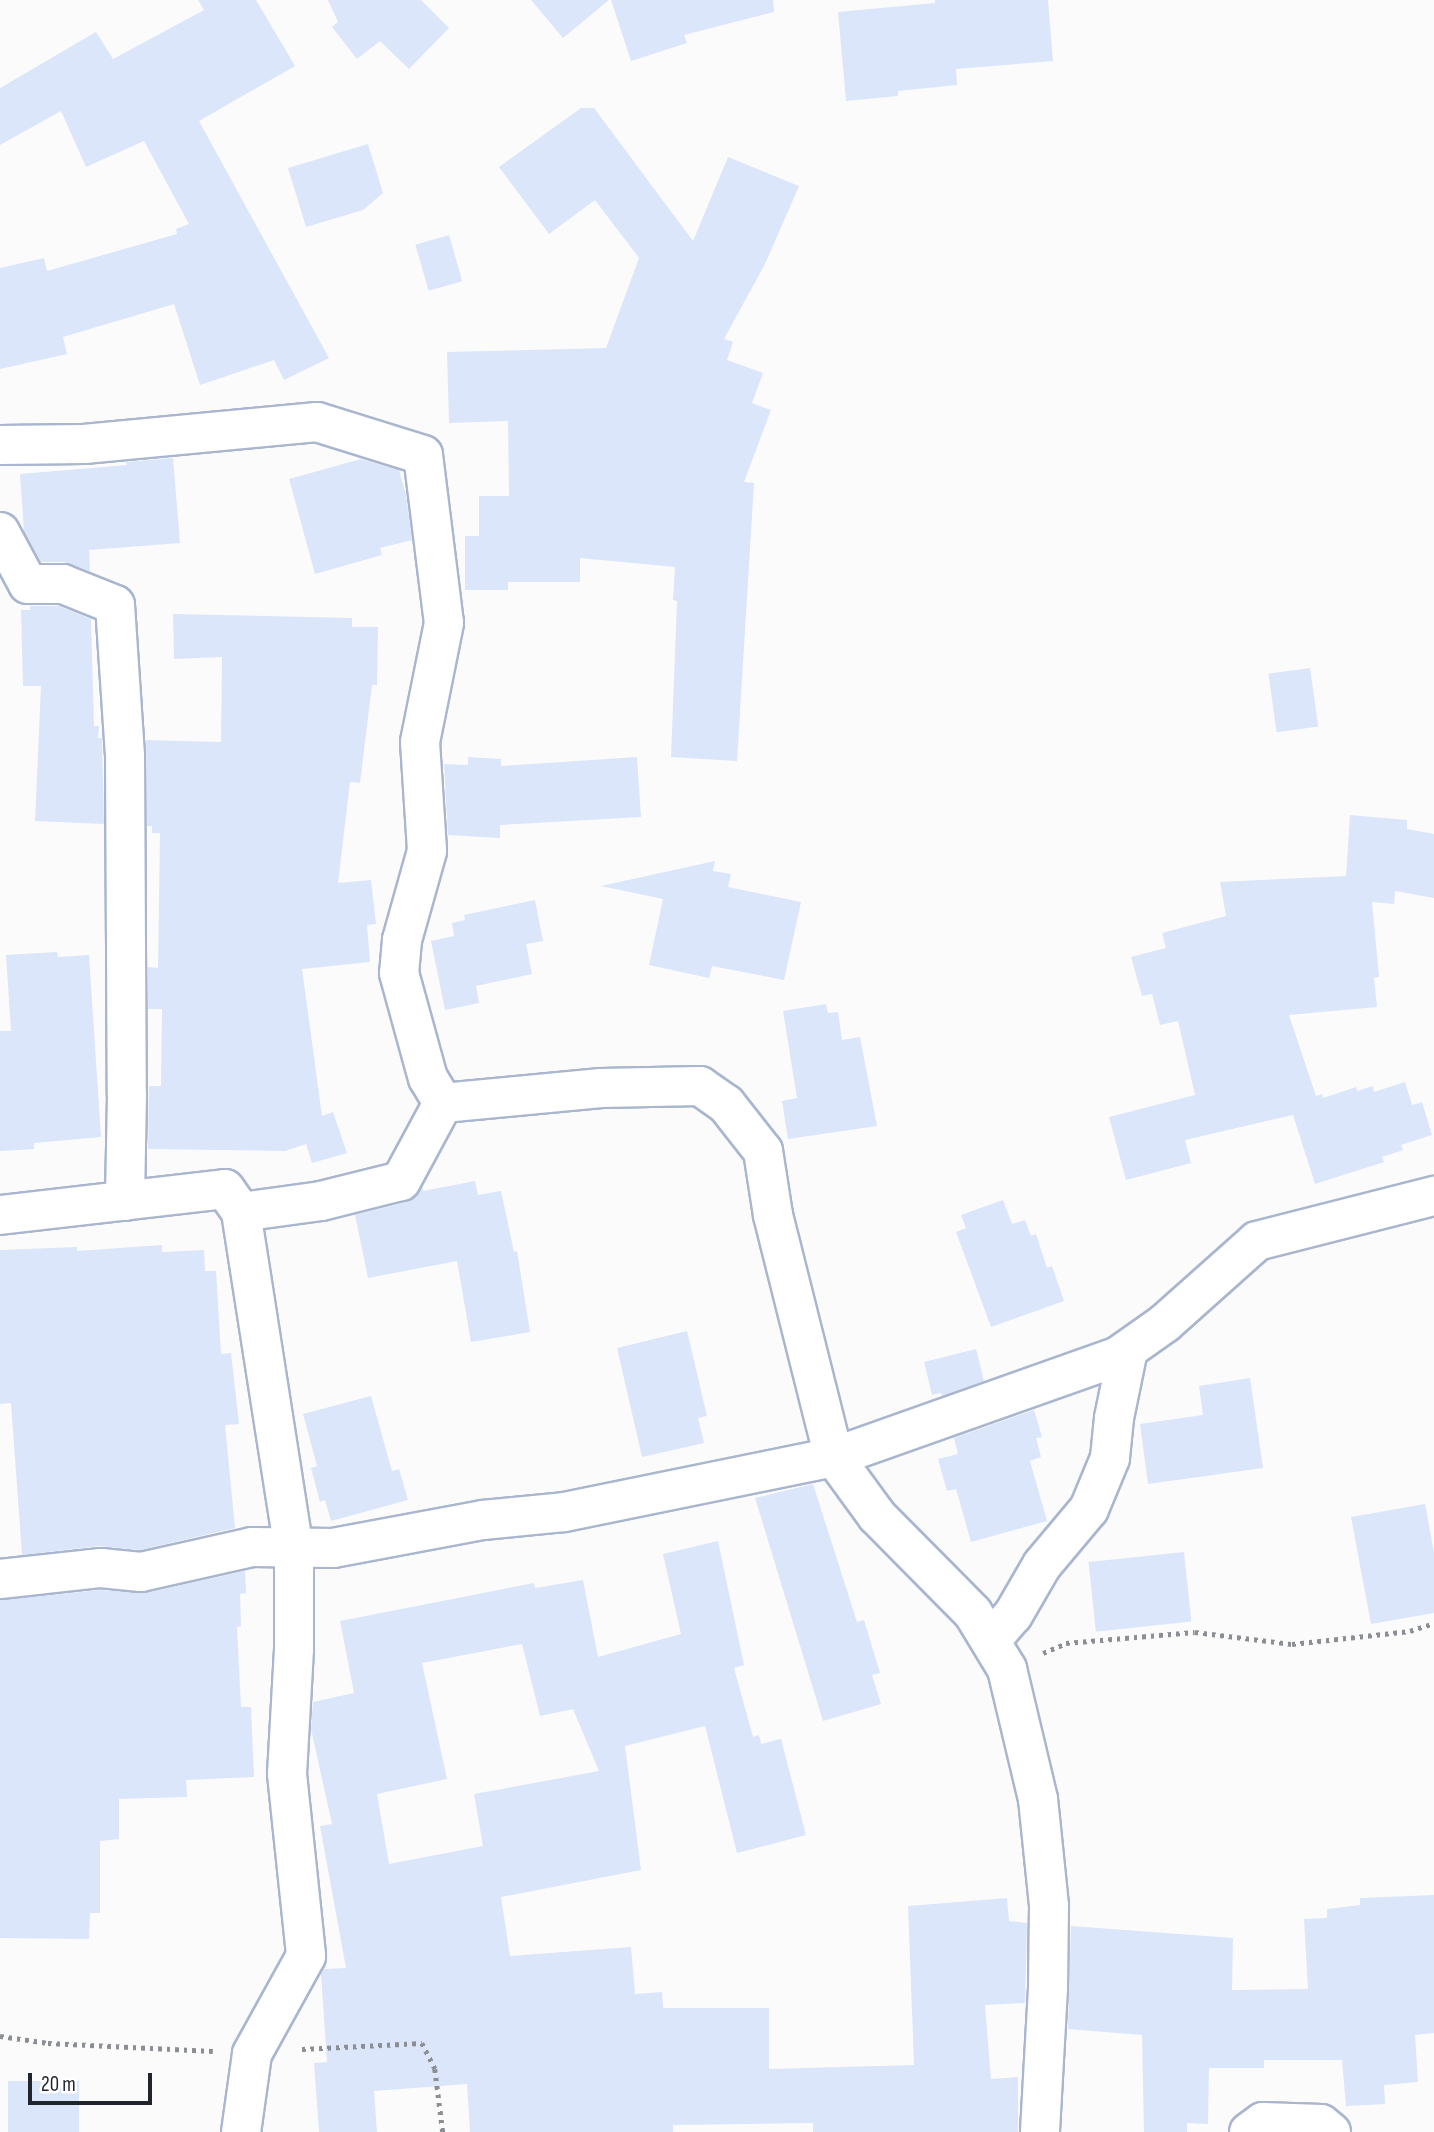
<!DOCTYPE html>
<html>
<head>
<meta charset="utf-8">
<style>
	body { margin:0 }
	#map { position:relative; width:1434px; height:2132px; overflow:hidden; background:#fbfbfb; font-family:"Sofia Sans Condensed",sans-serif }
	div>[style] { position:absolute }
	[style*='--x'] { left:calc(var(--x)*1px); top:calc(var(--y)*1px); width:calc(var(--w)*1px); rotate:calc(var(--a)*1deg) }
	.building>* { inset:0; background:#dbe6fb; transform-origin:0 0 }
	.path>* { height:4.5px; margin-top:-2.25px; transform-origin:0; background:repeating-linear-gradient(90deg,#8b8e93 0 3.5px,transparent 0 8.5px) }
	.roads { filter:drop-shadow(2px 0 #a9b6ce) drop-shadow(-2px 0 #a9b6ce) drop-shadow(0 2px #a9b6ce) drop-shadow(0 -2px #a9b6ce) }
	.minor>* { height:38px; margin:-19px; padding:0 19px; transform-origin:19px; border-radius:19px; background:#fff }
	span { translate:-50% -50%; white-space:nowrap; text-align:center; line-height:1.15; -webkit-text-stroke:6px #fff; paint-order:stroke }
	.scale { position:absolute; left:28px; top:2073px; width:124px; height:32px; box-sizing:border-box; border:4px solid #1f242d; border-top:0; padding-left:9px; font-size:21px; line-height:24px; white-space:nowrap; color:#1f242d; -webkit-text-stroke:5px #fff; paint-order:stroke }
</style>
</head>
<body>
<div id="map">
	<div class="building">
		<i style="clip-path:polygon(198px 0,256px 0,295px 66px,199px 121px,329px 358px,284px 380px,274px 360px,200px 385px,174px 304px,63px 337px,67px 354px,0 369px,0 268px,44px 258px,47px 271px,177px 234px,176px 229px,189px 224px,144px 141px,86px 167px,61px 111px,0 145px,0 88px,96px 32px,113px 59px,204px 10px)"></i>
		<i style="clip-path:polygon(328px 0,421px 0,449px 28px,409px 69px,380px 41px,357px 59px,332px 27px,338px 22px)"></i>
		<i style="clip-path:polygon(531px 0,609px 0,563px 38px)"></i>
		<i style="clip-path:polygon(611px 0,773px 0,774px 12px,684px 35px,687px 43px,631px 61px)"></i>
		<i style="clip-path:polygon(935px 0,1048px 0,1053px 61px,956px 69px,957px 85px,898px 91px,898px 96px,846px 101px,838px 12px,935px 3px)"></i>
		<i style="clip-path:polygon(581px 108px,594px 108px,693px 241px,728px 157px,799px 186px,765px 264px,724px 339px,733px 342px,727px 360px,763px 373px,752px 403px,771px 410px,744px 482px,754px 483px,737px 761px,671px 757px,677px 601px,673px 600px,675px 567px,580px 558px,580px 582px,508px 582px,508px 590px,465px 590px,465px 536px,479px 536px,479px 496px,509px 496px,508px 421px,449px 423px,447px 352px,606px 348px,639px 258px,595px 200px,549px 234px,499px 167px)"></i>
		<i style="clip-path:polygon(368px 144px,383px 193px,363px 210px,306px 227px,288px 168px)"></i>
		<i style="left:449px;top:235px;width:48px;height:35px;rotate:74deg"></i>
		<i style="clip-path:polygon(173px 458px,180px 543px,89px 550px,90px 571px,64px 562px,41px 562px,24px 531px,20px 474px,127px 465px,126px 462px)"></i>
		<i style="clip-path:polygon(361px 459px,399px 470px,406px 495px,412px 540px,380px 548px,382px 555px,315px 574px,289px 479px)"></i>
		<i style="clip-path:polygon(30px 606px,59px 606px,91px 619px,94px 726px,99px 726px,98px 738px,102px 738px,104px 824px,35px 821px,41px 686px,23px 686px,21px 610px,30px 610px)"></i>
		<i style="clip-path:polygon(173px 614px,352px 618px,352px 627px,378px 627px,377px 685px,372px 685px,360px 783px,350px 782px,338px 883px,371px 880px,376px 924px,367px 925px,370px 962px,302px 969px,322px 1116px,333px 1112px,347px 1153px,312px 1163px,306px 1144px,285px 1151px,148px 1149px,149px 1086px,161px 1086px,162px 1009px,148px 1009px,148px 967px,158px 968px,160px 833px,152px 833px,152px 826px,147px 826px,146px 740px,221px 742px,222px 657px,174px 659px)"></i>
		<i style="left:1310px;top:668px;width:59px;height:42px;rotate:82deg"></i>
		<i style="clip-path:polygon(468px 757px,501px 759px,501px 766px,637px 757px,641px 817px,500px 825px,500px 838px,448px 835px,444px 764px,468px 765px)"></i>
		<i style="clip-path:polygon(1350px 815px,1407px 820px,1407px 829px,1434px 834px,1434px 898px,1395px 891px,1394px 904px,1372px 902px,1379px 977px,1374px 978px,1377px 1007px,1289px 1015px,1316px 1096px,1322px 1094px,1323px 1098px,1356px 1087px,1357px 1091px,1373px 1086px,1374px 1092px,1405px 1082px,1412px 1105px,1422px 1102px,1432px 1135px,1401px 1145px,1403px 1150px,1382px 1157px,1384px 1162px,1315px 1184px,1293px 1115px,1185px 1140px,1191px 1163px,1126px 1180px,1109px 1117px,1195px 1095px,1178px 1021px,1160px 1025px,1152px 994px,1142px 996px,1131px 957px,1166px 948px,1162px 933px,1226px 916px,1220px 882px,1346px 876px)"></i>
		<i style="clip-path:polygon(715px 861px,713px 871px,731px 874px,728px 887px,801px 902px,784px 980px,712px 966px,709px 978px,649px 965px,663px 899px,601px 886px)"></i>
		<i style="clip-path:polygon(535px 900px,543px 941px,526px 944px,532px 974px,476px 986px,479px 1003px,445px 1010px,431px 941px,454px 936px,452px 923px,465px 920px,464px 915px)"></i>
		<i style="clip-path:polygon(57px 952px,58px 957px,89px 955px,101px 1137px,34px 1143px,34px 1149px,0 1151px,0 1031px,11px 1031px,6px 955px)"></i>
		<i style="clip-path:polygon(826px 1004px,828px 1013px,838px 1012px,842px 1040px,860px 1037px,877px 1126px,788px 1139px,782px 1101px,797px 1098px,783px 1011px)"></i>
		<i style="clip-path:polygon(475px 1181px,478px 1195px,501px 1191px,514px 1252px,517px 1251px,530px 1332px,471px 1342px,457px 1261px,368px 1278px,355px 1215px,407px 1202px,415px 1198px,423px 1187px,423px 1191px)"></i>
		<i style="clip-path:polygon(1003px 1200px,1012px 1224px,1025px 1220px,1031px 1236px,1036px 1234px,1047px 1268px,1052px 1266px,1064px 1301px,991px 1327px,956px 1232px,966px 1228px,961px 1215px)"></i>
		<i style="clip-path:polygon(162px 1245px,162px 1252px,204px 1250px,205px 1271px,216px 1271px,221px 1354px,231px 1353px,239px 1424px,225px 1425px,235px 1528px,140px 1550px,99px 1546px,22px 1555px,11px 1403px,0 1404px,0 1250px,77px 1247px,77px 1251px)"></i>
		<i style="clip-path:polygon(687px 1331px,707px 1416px,698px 1418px,704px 1443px,642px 1457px,617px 1348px)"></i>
		<i style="clip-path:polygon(976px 1349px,984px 1381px,942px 1396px,941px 1393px,932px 1395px,924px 1362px)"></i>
		<i style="clip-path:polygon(1250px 1378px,1263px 1468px,1148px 1484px,1140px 1424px,1203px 1415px,1199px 1386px)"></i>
		<i style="clip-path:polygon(371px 1396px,392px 1471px,399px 1469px,408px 1500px,331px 1521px,325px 1500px,320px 1502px,311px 1468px,317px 1466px,303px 1414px)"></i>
		<i style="clip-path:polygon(1034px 1410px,1042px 1437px,1036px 1438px,1041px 1457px,1030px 1461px,1047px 1521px,971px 1542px,956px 1489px,947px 1491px,938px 1459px,958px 1454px,954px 1438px)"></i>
		<i style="clip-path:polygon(813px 1484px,857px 1622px,864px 1620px,880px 1673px,872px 1675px,881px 1704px,823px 1721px,755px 1498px)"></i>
		<i style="clip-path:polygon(1425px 1504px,1434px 1553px,1434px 1613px,1371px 1624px,1351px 1517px)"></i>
		<i style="clip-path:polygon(evenodd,718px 1541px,744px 1665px,734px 1668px,753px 1737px,759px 1735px,761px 1744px,781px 1739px,806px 1835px,737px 1853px,705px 1726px,625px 1746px,641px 1870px,501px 1897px,510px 1956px,631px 1947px,635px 1994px,662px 1992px,663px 2008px,769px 2008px,769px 2069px,914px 2065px,908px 1906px,1007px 1898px,1009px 1921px,1027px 1923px,1025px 2003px,985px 2005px,991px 2079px,1018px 2077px,1018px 2132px,813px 2132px,813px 2123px,673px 2125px,673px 2132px,470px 2132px,467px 2084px,374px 2091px,377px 2132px,319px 2132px,314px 2063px,327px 2062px,321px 1974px,324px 1969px,346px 1968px,320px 1826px,332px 1824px,311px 1729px,313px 1702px,354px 1693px,340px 1621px,534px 1583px,535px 1588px,583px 1580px,598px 1657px,681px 1634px,663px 1554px,718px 1541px,522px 1644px,540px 1716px,573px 1709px,599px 1771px,474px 1794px,483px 1846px,389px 1864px,377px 1794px,447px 1779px,422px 1663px,522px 1644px)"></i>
		<i style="left:1184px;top:1552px;width:70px;height:96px;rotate:84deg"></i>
		<i style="clip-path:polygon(245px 1571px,246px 1593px,240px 1594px,241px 1626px,237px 1627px,241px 1707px,251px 1707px,254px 1777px,186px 1780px,187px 1797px,119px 1799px,119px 1839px,100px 1841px,100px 1913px,90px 1913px,89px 1939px,0 1938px,0 1600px,101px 1590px,145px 1593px)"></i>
		<i style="clip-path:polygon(1434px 1895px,1434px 2033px,1415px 2035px,1418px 2082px,1384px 2085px,1385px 2104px,1346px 2106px,1342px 2060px,1264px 2060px,1264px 2068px,1209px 2068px,1208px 2124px,1187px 2123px,1187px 2132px,1144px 2132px,1142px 2035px,1068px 2029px,1071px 1926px,1233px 1938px,1232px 1990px,1308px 1989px,1304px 1919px,1327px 1918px,1327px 1909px,1360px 1905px,1360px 1898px)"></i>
		<i style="left:8px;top:2081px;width:71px;height:51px"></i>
	</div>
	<div class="path">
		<i style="--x:1043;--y:1653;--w:25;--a:-23"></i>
		<i style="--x:1066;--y:1643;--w:129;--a:-4.9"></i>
		<i style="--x:1195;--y:1632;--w:98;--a:7.1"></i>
		<i style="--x:1292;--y:1644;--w:119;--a:-6.3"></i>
		<i style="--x:1410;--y:1631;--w:25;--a:-18"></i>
		<i style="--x:0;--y:2036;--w:49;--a:8.3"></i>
		<i style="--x:48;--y:2043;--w:165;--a:2.8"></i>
		<i style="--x:302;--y:2049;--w:120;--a:-2.9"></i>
		<i style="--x:422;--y:2043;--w:29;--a:63"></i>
		<i style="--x:435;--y:2069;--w:64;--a:82.8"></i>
	</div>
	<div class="roads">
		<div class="minor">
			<i style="--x:0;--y:445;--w:84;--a:-0.7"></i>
			<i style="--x:84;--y:444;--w:234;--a:-5.4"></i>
			<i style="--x:317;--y:422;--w:111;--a:17.3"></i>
			<i style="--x:423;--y:455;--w:169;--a:82.9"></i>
			<i style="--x:444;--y:623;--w:121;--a:101.4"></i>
			<i style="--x:420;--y:742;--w:109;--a:86.3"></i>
			<i style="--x:427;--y:851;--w:92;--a:105.7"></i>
			<i style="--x:402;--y:940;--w:33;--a:95"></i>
			<i style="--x:399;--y:973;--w:109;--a:74.6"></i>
			<i style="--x:428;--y:1078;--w:29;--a:59"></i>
			<i style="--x:443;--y:1103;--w:159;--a:-5.4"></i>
			<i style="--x:601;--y:1088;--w:99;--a:-1.2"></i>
			<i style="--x:700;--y:1086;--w:32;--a:35"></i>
			<i style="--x:726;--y:1104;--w:60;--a:51.8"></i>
			<i style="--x:763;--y:1151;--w:65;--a:81.1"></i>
			<i style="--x:773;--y:1215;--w:250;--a:75.9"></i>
			<i style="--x:834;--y:1457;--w:73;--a:53.9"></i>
			<i style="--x:877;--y:1516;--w:136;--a:45.3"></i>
			<i style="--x:973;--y:1613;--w:66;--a:58.7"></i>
			<i style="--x:1007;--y:1669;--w:134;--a:76.6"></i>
			<i style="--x:1038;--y:1799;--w:108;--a:84.1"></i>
			<i style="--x:1049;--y:1906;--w:82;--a:90.7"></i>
			<i style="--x:1048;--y:1988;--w:144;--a:93.2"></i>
			<i style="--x:0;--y:532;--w:59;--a:61.7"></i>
			<i style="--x:28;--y:584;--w:35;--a:0"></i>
			<i style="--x:63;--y:584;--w:56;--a:22"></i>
			<i style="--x:115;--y:605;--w:150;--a:86.2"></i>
			<i style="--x:125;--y:755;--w:340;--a:89.7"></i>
			<i style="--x:127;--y:1095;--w:106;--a:91.1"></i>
			<i style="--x:241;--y:1212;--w:81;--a:-7.8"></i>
			<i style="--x:321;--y:1201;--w:82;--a:-14"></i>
			<i style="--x:401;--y:1181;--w:89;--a:-61.7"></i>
			<i style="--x:0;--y:1215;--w:226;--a:-6.6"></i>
			<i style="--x:225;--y:1189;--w:28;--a:55"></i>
			<i style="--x:241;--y:1212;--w:341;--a:81.1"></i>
			<i style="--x:294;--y:1549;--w:100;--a:90"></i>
			<i style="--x:294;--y:1649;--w:125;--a:93.2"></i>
			<i style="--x:287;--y:1774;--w:183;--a:84"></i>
			<i style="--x:306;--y:1956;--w:112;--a:118.9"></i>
			<i style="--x:252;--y:2054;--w:79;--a:98"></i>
			<i style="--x:0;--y:1579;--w:102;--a:-6.2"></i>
			<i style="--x:101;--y:1568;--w:40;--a:5.7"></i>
			<i style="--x:141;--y:1572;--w:114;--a:-12.7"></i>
			<i style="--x:252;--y:1547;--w:81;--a:0.7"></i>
			<i style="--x:333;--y:1548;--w:153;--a:-10.6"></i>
			<i style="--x:483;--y:1520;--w:81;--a:-5.6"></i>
			<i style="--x:564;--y:1512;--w:276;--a:-11.5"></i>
			<i style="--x:834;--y:1457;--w:300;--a:-19.5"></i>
			<i style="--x:1117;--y:1357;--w:59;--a:-35.3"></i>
			<i style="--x:1165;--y:1323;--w:123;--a:-41.7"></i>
			<i style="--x:1257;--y:1241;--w:183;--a:-14.3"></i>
			<i style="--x:991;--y:1640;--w:33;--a:-49"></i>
			<i style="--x:1013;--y:1615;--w:58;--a:-59.9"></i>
			<i style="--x:1042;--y:1565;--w:73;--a:-50"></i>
			<i style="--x:1089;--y:1509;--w:55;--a:-67.6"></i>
			<i style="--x:1110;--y:1458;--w:40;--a:-84.3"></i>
			<i style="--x:1114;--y:1418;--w:69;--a:-78.4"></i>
			<i style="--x:1249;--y:2132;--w:17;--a:-36"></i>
			<i style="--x:1263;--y:2122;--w:58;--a:2"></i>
			<i style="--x:1321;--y:2124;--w:13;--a:39"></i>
		</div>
	</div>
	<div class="scale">20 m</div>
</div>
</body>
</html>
